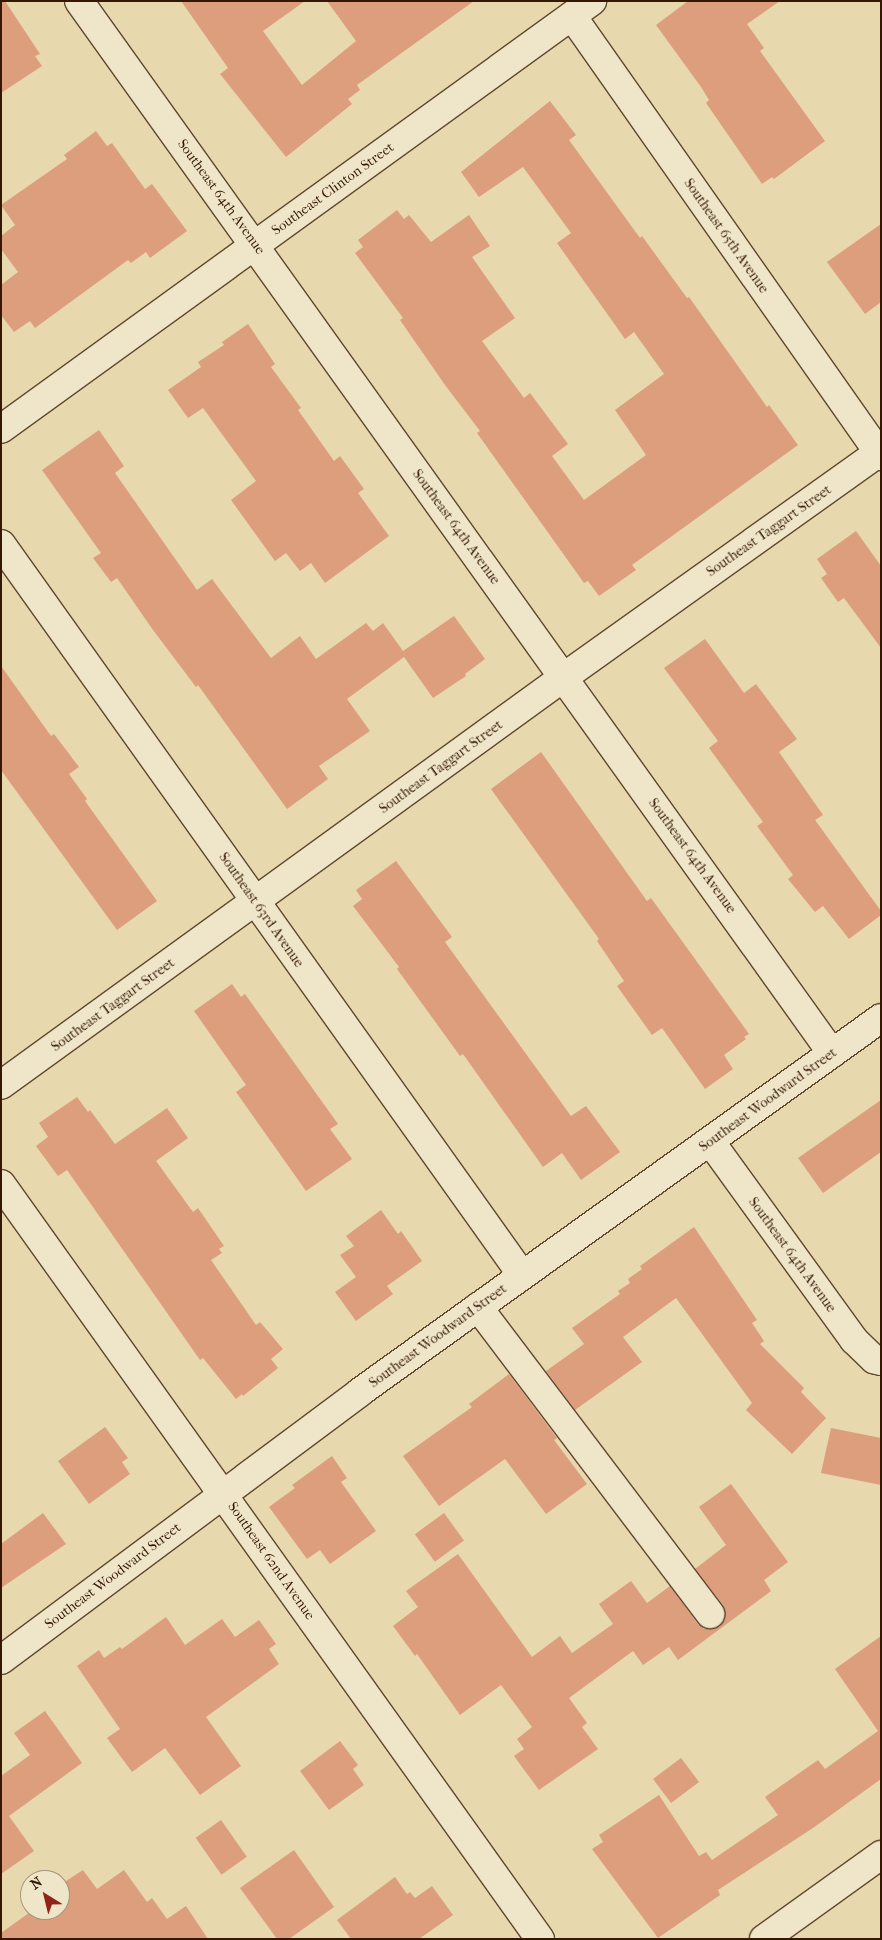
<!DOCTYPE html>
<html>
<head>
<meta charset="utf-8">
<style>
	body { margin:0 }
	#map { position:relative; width:882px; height:1940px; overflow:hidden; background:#e7d8ae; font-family:"IM FELL French Canon",serif }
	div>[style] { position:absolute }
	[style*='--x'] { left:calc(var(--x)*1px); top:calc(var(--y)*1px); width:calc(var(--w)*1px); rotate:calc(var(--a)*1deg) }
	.building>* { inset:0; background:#dd9e7e; transform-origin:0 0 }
	.roads { filter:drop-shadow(1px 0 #61482e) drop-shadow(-1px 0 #61482e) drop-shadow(0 1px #61482e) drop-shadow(0 -1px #61482e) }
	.minor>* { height:28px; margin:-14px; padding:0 14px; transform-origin:14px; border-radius:14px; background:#efe6ca }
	span { translate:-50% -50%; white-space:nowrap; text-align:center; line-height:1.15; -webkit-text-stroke:4px #efe6ca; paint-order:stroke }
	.street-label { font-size:14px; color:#341803 }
	.frame { position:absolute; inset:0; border:2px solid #341803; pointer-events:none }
	.north { position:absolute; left:20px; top:1870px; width:50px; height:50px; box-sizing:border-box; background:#efe6ca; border:1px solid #a4947a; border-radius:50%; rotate:324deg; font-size:14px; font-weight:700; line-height:20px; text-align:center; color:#341803 }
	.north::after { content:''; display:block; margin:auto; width:18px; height:22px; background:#8f2418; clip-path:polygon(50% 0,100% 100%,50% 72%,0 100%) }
</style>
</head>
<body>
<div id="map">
	<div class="building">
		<i style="clip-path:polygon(1px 1px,5px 1px,40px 54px,35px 56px,42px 66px,1px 93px)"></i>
		<i style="clip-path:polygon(181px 1px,305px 1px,263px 31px,302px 85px,356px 41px,327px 1px,474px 1px,357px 85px,360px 90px,348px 99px,352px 104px,286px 157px,220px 74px,228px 68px)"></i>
		<i style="clip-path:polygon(688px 1px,780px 1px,747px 24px,764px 48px,760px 51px,825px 141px,774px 179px,772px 177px,762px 184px,706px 103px,709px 100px,701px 87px,656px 25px)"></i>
		<i style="clip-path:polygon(550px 101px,576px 135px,569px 140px,640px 238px,642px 236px,687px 298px,689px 297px,767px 407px,769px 405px,798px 445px,632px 565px,636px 570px,599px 596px,588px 581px,584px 583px,477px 433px,480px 431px,445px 385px,400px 320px,403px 318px,355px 253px,363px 247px,358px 240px,397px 210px,404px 219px,409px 215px,431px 242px,469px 215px,490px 246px,472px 257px,515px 318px,482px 341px,524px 398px,530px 393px,568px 444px,552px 456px,584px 500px,646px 455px,615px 410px,664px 374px,634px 332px,625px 339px,557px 243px,571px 233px,523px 167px,479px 197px,461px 172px)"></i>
		<i style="clip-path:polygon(96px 131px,107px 146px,112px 143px,145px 189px,152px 184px,187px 231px,150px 258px,146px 252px,131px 263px,128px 260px,35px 328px,30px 321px,14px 332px,1px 315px,1px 285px,18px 272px,1px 249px,1px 236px,15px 225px,1px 205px,67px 159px,64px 155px)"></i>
		<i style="clip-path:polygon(881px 224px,881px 302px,865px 314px,827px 262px)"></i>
		<i style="clip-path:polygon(248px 324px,275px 364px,271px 367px,301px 408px,298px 410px,334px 461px,340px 456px,364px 489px,358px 493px,389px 536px,325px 583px,311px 563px,300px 571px,286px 553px,275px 561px,231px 500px,256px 481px,203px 408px,188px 418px,168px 390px,201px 367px,198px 362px,224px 345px,222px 342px)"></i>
		<i style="clip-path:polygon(99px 430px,124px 466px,115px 473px,197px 590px,212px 579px,271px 658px,300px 636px,316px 659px,366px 623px,373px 631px,383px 623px,403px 651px,454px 616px,485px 659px,465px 674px,466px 676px,433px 698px,404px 657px,347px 699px,370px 731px,319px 766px,328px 779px,287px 809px,198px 685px,196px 687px,153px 630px,117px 578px,111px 582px,93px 558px,101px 553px,42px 470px)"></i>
		<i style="clip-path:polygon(856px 531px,881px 566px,881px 648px,844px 598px,838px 602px,821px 578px,827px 574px,817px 559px)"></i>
		<i style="clip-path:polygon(705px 639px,744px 693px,756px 684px,797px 739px,779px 752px,823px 815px,815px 820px,881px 911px,881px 915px,849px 939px,823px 906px,815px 912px,788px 879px,793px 875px,757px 826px,763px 822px,709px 748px,718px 741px,664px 668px)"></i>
		<i style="clip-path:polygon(1px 666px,51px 736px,54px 734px,79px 767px,69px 774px,87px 799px,85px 801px,157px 901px,117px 930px,1px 770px)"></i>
		<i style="clip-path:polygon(541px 752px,647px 901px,651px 898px,749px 1034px,744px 1037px,746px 1039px,724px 1055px,733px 1069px,705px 1089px,662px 1028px,652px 1035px,617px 986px,624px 981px,597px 941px,599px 939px,491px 789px)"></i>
		<i style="clip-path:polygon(396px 861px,452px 937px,445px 942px,571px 1116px,586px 1106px,620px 1152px,581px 1180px,562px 1153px,543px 1167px,463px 1054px,460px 1056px,397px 969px,399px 967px,353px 906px,362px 899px,356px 890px)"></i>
		<i style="clip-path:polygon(232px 984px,241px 997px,245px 994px,338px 1124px,330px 1129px,352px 1159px,306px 1191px,236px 1092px,246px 1085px,194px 1011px)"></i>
		<i style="clip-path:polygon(77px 1097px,88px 1112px,90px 1110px,115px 1144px,167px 1108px,188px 1138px,156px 1161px,193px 1212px,198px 1208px,224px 1246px,219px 1249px,222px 1253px,211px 1260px,256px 1325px,260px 1322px,283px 1349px,271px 1359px,278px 1368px,243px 1396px,242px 1394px,236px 1399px,203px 1358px,200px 1360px,67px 1170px,58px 1176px,36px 1146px,48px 1137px,39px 1123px)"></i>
		<i style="clip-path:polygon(881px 1100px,881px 1152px,823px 1193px,798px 1158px)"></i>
		<i style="clip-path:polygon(381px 1210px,398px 1234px,401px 1231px,422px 1261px,387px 1286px,393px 1294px,356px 1321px,335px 1292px,356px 1277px,340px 1255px,354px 1246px,346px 1236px)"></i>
		<i style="clip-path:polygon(694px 1227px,757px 1320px,752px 1323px,764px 1341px,760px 1344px,804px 1388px,801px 1392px,826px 1418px,792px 1454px,746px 1410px,752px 1403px,676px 1298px,623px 1337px,642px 1362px,575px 1410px,546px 1371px,584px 1344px,572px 1328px,620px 1294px,618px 1291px,630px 1283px,628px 1279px,642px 1269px,640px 1266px)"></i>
		<i style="clip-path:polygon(509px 1374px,557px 1438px,554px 1440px,587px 1484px,546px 1514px,505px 1459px,439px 1506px,403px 1456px,472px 1407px,469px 1404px)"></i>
		<i style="clip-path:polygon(105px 1427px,128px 1458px,122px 1462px,130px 1474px,89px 1504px,58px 1461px)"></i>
		<i style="clip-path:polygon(831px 1428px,881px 1438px,881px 1485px,821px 1473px)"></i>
		<i style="clip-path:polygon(332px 1456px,347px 1478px,341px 1482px,376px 1531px,330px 1564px,320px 1550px,307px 1559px,269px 1507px,295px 1488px,292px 1485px)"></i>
		<i style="clip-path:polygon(731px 1484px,788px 1562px,764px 1580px,771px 1591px,678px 1660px,669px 1647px,643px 1665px,633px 1651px,569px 1698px,587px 1723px,582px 1727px,598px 1749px,539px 1790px,514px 1756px,524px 1749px,517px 1739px,532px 1727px,501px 1685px,460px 1715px,417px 1654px,415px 1656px,393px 1626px,418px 1607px,406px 1591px,458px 1554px,532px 1657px,560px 1636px,572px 1653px,613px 1624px,599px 1604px,631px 1581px,647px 1603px,670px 1586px,698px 1624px,704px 1629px,712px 1629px,719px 1627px,725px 1620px,725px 1612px,723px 1605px,695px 1569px,726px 1545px,699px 1507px)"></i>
		<i style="clip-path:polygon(43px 1513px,66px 1544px,1px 1588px,1px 1544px)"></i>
		<i style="left:444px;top:1513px;width:34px;height:36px;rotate:54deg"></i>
		<i style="clip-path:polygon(166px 1617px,185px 1645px,222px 1619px,235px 1637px,259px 1620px,276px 1644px,269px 1649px,279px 1664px,206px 1717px,241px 1766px,200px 1795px,165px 1748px,132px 1772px,107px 1738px,120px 1729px,77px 1666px,99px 1650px,104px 1658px,120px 1647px,122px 1649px)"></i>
		<i style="clip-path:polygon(881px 1636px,881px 1779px,813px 1828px,718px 1890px,720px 1895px,658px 1938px,592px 1849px,603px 1842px,599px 1835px,659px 1795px,699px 1856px,706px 1852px,712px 1860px,778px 1815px,765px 1797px,818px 1760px,825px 1769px,878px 1731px,835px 1669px)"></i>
		<i style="clip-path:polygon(45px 1711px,82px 1763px,9px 1816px,34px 1851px,1px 1874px,1px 1776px,30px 1755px,14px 1733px)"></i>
		<i style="clip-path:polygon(340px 1741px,358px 1765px,353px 1769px,364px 1785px,329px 1810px,300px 1771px)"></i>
		<i style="left:681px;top:1758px;width:30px;height:35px;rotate:53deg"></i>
		<i style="left:221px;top:1820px;width:45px;height:31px;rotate:55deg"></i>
		<i style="clip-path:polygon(294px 1850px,334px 1907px,289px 1939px,277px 1939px,240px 1888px)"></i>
		<i style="clip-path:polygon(83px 1870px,97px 1889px,124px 1870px,147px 1902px,152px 1898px,167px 1919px,186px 1906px,208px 1939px,1px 1939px,1px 1933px,33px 1910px,60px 1910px,60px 1885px)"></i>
		<i style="clip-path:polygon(395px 1877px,407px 1894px,410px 1892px,415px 1898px,432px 1886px,453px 1915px,419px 1939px,351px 1939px,337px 1920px)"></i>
	</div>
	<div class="roads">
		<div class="minor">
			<i style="--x:79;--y:1;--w:1294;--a:54.41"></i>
			<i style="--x:572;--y:16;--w:538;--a:54.92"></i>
			<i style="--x:1;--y:429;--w:730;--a:-35.91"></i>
			<i style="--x:1;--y:544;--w:898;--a:54.52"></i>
			<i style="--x:1;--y:1085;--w:695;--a:-35.93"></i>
			<i style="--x:564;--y:677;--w:389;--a:-35.5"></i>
			<i style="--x:710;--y:1141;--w:246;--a:54.1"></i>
			<i style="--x:854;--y:1340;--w:28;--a:44"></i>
			<i style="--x:874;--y:1359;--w:7;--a:16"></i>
			<i style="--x:1;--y:1184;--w:928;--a:54.48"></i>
			<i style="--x:478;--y:1307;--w:385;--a:52.9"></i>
			<i style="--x:1;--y:1660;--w:448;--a:-36.7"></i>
			<i style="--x:360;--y:1392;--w:641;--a:-35.67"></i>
			<i style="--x:764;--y:1939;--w:144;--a:-35.7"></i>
		</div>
	</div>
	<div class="street-label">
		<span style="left:333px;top:189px;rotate:-36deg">Southeast Clinton Street</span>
		<span style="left:221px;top:197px;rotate:54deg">Southeast 64th Avenue</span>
		<span style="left:726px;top:236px;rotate:55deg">Southeast 65th Avenue</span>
		<span style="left:456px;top:527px;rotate:54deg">Southeast 64th Avenue</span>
		<span style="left:769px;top:531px;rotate:-35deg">Southeast Taggart Street</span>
		<span style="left:441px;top:767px;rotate:-36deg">Southeast Taggart Street</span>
		<span style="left:692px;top:856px;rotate:54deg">Southeast 64th Avenue</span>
		<span style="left:261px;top:910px;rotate:55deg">Southeast 63rd Avenue</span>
		<span style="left:113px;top:1005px;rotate:-36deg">Southeast Taggart Street</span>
		<span style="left:768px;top:1100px;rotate:-36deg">Southeast Woodward Street</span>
		<span style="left:792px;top:1255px;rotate:54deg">Southeast 64th Avenue</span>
		<span style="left:438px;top:1336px;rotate:-36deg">Southeast Woodward Street</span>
		<span style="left:271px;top:1561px;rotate:55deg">Southeast 62nd Avenue</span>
		<span style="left:113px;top:1576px;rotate:-37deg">Southeast Woodward Street</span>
	</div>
	<div class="frame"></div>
	<div class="north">N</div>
</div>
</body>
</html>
